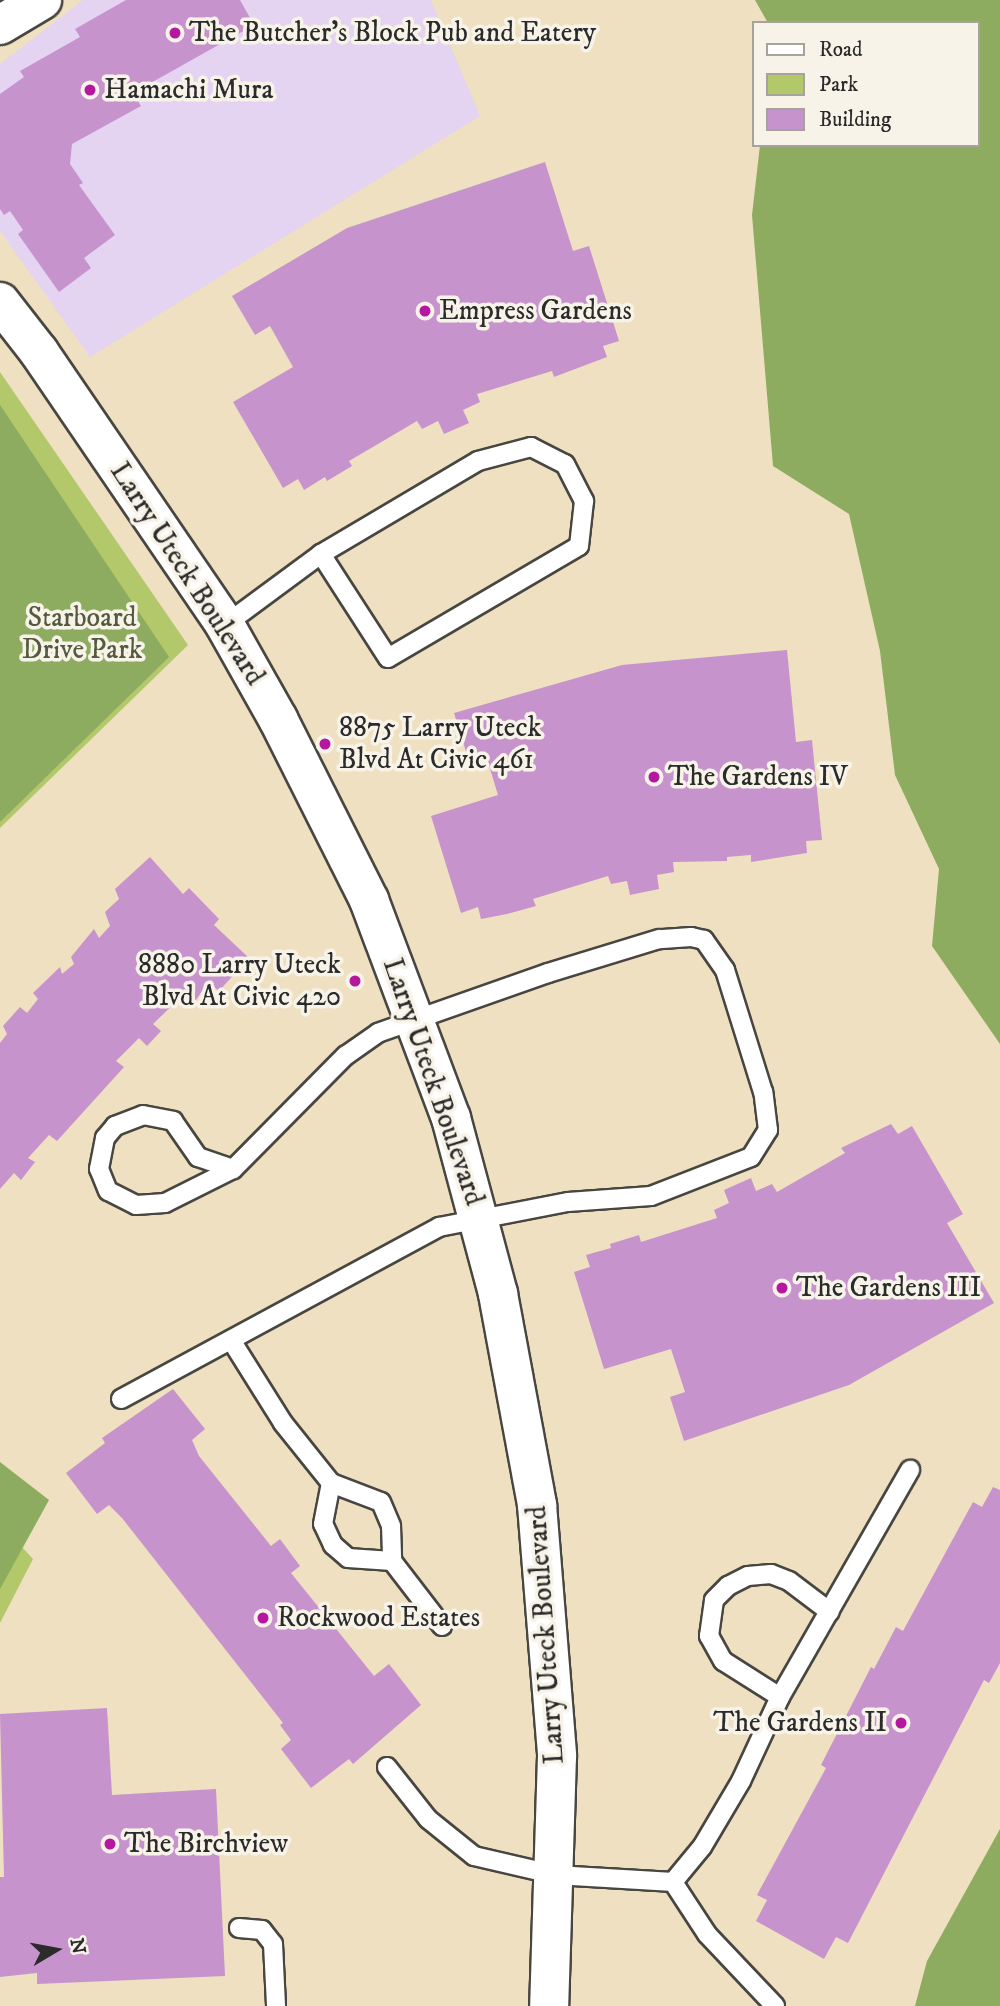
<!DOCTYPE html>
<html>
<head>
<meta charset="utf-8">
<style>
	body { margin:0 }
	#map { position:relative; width:1000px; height:2006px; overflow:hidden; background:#eee0c0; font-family:"IM FELL DW Pica",serif }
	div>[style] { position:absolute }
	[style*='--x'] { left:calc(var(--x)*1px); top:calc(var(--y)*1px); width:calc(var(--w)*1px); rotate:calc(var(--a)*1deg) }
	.built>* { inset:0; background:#e4d3f1 }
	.green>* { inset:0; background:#b3c76b }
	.forest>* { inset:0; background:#8eac5f }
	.building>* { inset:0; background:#c693cd }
	.roads { filter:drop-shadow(2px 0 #484641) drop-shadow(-2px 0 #484641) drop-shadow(0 2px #484641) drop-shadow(0 -2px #484641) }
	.service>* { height:18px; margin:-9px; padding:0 9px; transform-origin:9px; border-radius:9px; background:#fff }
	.tertiary>* { height:38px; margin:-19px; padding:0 19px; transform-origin:19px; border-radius:19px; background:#fff }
	.secondary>* { height:38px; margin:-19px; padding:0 19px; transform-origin:19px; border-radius:19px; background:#fff }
	.dots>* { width:19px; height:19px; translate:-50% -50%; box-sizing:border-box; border:4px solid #f7f3e8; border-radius:50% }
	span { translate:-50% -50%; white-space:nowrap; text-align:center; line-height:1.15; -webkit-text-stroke:7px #f7f3e8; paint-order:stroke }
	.poi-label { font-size:28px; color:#2b2b2b }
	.left { translate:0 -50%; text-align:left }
	.right { translate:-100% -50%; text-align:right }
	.street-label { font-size:28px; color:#2b2b2b }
	.park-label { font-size:28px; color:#545a3e }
	.legend { position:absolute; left:752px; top:21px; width:228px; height:126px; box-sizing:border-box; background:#f7f3e8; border:2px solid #a5a39c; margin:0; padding:9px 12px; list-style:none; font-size:21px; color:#2b2b2b }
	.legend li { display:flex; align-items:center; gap:14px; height:35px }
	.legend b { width:35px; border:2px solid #a5a39c }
	.north { position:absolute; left:21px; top:1915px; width:70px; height:70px; -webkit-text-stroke:5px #f7f3e8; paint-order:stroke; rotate:80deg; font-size:19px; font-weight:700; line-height:28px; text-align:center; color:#2b2b2b }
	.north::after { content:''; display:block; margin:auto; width:24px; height:32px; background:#2b2b2b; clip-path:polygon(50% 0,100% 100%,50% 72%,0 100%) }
</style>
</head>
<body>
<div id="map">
	<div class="built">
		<i style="clip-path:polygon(83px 0,431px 0,480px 116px,90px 357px,0 231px,0 64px)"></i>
	</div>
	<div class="green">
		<i style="clip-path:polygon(0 372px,188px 645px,0 828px)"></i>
		<i style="clip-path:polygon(0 1523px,33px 1559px,0 1623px)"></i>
	</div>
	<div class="forest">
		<i style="clip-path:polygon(755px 0,1000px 0,1000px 1044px,932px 946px,939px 869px,895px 775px,880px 651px,849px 514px,773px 466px,752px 215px,760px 145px,977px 145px,977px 23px,768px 23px)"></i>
		<i style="clip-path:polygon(0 405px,169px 657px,0 822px)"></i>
		<i style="clip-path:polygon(0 1462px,49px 1500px,0 1589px)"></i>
		<i style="clip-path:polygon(1000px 1829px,1000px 2006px,915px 2006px,927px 1961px)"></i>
	</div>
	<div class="building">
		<i style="clip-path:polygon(126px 0,240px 0,254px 25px,133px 93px,141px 106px,72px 144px,70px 164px,83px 183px,79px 185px,115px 235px,84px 258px,91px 268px,59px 292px,18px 234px,23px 230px,10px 211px,4px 215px,0 209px,0 94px,24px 77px,20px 71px,80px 37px,75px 29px)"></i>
		<i style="clip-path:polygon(545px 162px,573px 251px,589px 246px,619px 341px,603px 346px,607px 357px,554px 377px,552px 371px,477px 394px,480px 402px,463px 410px,469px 423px,444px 434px,438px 421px,422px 429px,417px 421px,349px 461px,352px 466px,327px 481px,325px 477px,304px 490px,298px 479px,283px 488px,233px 402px,293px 367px,270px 326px,255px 335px,232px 296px,347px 228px)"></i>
		<i style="clip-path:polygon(787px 650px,796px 742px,812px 740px,822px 840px,806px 841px,807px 853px,751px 862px,751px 855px,727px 857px,727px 861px,673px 862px,674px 872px,657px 875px,659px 889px,630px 895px,627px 881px,611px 884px,608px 876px,533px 899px,536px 906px,507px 914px,481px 919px,478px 907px,461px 913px,431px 816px,498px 795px,485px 752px,468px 758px,454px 713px,622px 665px)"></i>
		<i style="clip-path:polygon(150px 857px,183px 894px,189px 888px,219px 919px,214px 925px,249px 958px,219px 991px,208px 982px,196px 1000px,184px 994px,153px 1024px,161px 1031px,147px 1046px,139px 1038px,116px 1061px,124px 1067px,57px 1141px,49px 1135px,28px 1158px,35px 1162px,21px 1180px,14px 1173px,0 1189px,0 1043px,7px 1034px,3px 1026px,20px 1007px,27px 1013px,38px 999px,33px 993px,60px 967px,62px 974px,74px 964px,71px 957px,94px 929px,99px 938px,110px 926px,105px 912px,119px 899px,115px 889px)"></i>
		<i style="clip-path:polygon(891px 1124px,898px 1134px,912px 1126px,963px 1214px,947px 1223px,994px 1303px,849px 1385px,684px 1441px,670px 1397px,685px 1392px,671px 1349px,604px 1369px,574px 1272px,590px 1267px,586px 1255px,611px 1248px,610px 1244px,639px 1235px,641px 1242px,717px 1218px,714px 1210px,729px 1203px,724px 1190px,751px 1178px,756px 1191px,772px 1184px,777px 1192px,845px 1153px,841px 1148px)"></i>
		<i style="clip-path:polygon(173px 1389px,205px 1429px,192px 1440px,199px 1456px,271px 1546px,280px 1539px,300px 1566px,291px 1573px,374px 1676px,389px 1664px,421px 1705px,353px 1764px,349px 1759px,311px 1788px,281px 1749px,291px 1740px,280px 1725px,283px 1723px,122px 1518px,109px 1505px,97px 1514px,66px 1473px,105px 1443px,102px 1438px)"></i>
		<i style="clip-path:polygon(993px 1487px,1000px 1490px,1000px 1663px,989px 1683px,984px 1680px,848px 1943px,836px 1937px,824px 1959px,756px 1921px,767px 1900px,757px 1895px,826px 1768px,821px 1765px,871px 1667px,874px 1669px,896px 1627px,903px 1631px,973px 1502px,982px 1507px)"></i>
		<i style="clip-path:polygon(107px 1708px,112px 1795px,216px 1789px,225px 1976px,37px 1984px,37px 1973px,0 1977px,0 1877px,4px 1877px,0 1714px)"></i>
	</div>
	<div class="roads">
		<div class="service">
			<i style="--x:225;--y:625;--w:119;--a:-36.5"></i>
			<i style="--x:321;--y:554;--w:182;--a:-30.6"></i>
			<i style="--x:478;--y:461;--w:55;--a:-14.8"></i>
			<i style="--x:531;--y:447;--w:38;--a:27"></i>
			<i style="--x:565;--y:464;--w:42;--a:62.8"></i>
			<i style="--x:584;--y:501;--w:45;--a:96.3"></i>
			<i style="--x:579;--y:546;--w:221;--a:149.6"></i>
			<i style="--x:388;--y:658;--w:124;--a:-122.8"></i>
			<i style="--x:143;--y:1115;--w:31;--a:11"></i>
			<i style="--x:173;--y:1121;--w:44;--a:55.2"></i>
			<i style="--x:198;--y:1157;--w:37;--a:19"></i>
			<i style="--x:233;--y:1169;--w:76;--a:153.4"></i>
			<i style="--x:165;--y:1203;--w:29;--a:176"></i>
			<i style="--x:136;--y:1205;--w:31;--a:-153"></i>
			<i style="--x:108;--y:1191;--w:24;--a:-112"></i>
			<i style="--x:99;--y:1169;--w:32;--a:-79"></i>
			<i style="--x:105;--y:1138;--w:16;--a:-50"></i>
			<i style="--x:115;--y:1126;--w:30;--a:-21"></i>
			<i style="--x:231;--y:1340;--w:98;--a:57.9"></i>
			<i style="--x:283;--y:1423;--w:77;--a:51.3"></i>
			<i style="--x:121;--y:1399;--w:362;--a:-28.4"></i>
			<i style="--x:439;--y:1227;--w:131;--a:-11"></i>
			<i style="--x:568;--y:1202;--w:83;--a:-4.1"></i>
			<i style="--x:651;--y:1196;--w:107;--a:-21.3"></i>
			<i style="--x:751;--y:1157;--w:32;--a:-58"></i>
			<i style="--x:768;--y:1130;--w:38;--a:-97"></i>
			<i style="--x:763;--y:1092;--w:128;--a:-107.3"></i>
			<i style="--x:725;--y:970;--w:37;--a:-125"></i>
			<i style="--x:704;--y:940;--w:13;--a:-167"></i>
			<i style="--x:691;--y:937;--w:32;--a:176"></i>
			<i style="--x:659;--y:939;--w:116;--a:163"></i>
			<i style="--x:548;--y:973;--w:180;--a:160.6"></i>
			<i style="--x:378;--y:1033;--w:39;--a:145"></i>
			<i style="--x:346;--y:1055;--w:161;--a:134.7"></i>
			<i style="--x:331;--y:1483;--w:53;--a:20.8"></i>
			<i style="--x:381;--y:1502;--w:26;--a:67"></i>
			<i style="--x:391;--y:1526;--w:35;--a:88"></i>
			<i style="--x:392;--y:1561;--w:44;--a:-176.1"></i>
			<i style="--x:348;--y:1558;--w:20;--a:-139"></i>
			<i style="--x:333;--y:1545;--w:23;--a:-115"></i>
			<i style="--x:323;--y:1524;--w:42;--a:-79"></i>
			<i style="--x:392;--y:1561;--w:82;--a:52.4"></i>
			<i style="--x:780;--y:1697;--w:67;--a:-147.7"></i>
			<i style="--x:723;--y:1661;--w:29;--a:-119"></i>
			<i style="--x:709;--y:1636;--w:36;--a:-82"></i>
			<i style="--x:714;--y:1600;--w:20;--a:-45"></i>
			<i style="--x:728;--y:1586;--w:22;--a:-27"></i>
			<i style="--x:748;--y:1576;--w:23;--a:-5"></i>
			<i style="--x:771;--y:1574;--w:19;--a:21"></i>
			<i style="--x:789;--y:1581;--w:51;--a:37.1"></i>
			<i style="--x:387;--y:1767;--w:66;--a:51.7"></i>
			<i style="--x:428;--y:1819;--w:59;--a:38.8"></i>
			<i style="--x:474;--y:1856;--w:84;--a:13"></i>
			<i style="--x:556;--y:1875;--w:117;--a:3.4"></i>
			<i style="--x:239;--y:1928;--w:23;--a:5"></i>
			<i style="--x:262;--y:1930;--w:18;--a:52"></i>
			<i style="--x:273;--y:1944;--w:62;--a:87.2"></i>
			<i style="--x:775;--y:2006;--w:99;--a:-133.4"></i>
			<i style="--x:707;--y:1934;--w:62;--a:-123.2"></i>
			<i style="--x:673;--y:1882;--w:45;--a:-50.4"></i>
			<i style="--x:702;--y:1847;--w:77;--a:-59.4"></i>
			<i style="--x:741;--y:1781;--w:93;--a:-65.1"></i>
			<i style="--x:780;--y:1697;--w:262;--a:-60.2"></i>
		</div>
		<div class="tertiary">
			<i style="--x:0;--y:25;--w:49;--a:-30.8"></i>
		</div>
		<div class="secondary">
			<i style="--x:0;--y:302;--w:63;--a:52"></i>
			<i style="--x:39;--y:352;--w:330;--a:55.7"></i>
			<i style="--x:225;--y:625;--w:108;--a:60.6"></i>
			<i style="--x:278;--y:719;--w:203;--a:63.3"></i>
			<i style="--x:369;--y:900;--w:233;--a:69.4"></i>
			<i style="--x:451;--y:1118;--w:182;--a:75"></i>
			<i style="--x:498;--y:1294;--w:215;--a:79.5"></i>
			<i style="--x:537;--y:1505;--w:252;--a:85.4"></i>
			<i style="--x:557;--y:1756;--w:250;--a:91.8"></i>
		</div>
	</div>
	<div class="dots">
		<i style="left:175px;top:33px;background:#b5179e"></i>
		<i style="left:90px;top:90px;background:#b5179e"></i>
		<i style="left:425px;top:311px;background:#b5179e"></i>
		<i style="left:325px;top:744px;background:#b5179e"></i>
		<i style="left:654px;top:777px;background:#b5179e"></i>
		<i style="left:355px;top:981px;background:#b5179e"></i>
		<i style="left:782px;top:1288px;background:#b5179e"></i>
		<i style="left:263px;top:1618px;background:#b5179e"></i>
		<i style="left:901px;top:1723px;background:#b5179e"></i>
		<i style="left:110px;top:1844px;background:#b5179e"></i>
	</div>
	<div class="poi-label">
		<span class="left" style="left:189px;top:33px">The Butcher's Block Pub and Eatery</span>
		<span class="left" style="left:104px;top:90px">Hamachi Mura</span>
		<span class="left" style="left:439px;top:311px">Empress Gardens</span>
		<span class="left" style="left:339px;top:744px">8875 Larry Uteck<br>Blvd At Civic 461</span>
		<span class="left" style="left:668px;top:777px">The Gardens IV</span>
		<span class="right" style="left:341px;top:981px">8880 Larry Uteck<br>Blvd At Civic 420</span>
		<span class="left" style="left:796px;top:1288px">The Gardens III</span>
		<span class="left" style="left:277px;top:1618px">Rockwood Estates</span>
		<span class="right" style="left:887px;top:1723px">The Gardens II</span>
		<span class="left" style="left:124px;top:1844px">The Birchview</span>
	</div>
	<div class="street-label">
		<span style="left:187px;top:574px;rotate:57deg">Larry Uteck Boulevard</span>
		<span style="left:433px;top:1082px;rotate:71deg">Larry Uteck Boulevard</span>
		<span style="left:546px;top:1635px;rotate:-94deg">Larry Uteck Boulevard</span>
	</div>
	<div class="park-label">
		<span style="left:82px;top:634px">Starboard<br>Drive Park</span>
	</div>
	<ul class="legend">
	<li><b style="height:9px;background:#fff"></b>Road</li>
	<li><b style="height:19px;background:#b3c76b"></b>Park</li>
	<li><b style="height:19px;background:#c693cd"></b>Building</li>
	</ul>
	<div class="north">N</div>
</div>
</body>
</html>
